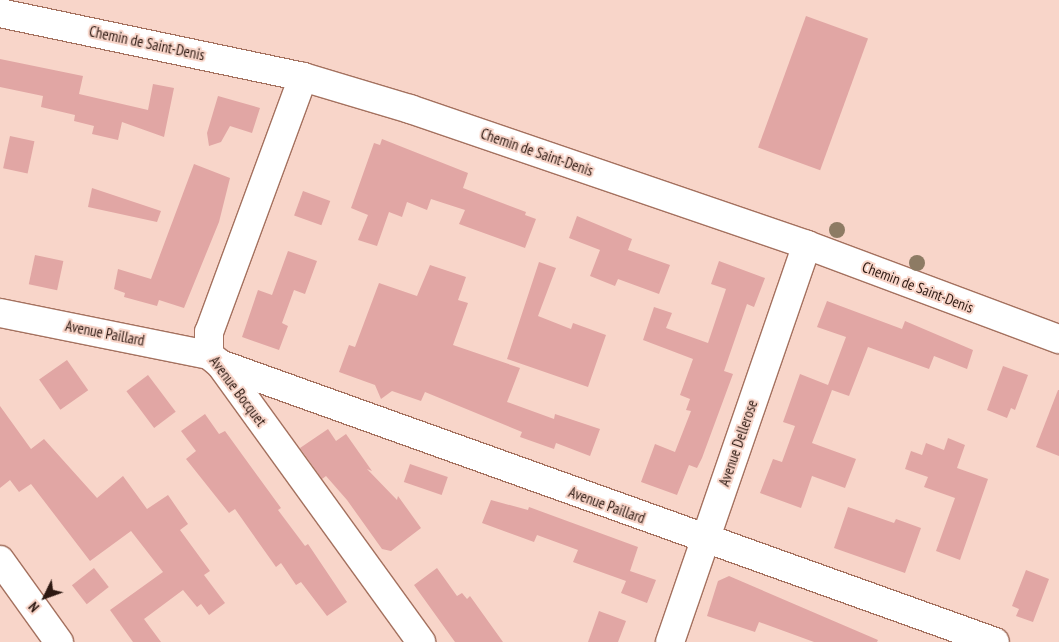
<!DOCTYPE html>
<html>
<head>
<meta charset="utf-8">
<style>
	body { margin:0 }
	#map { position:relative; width:1059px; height:642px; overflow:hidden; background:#f8d5c9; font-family:"PT Sans Narrow",sans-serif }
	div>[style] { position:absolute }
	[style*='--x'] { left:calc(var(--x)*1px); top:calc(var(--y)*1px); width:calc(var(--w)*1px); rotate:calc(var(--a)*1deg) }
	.building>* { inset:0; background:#e1a6a4; transform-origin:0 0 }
	.roads { filter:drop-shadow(1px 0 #a4715f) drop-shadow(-1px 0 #a4715f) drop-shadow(0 1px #a4715f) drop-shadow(0 -1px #a4715f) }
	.minor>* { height:28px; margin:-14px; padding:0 14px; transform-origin:14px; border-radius:14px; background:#fff }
	.major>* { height:28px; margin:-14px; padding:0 14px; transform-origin:14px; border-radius:14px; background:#fff }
	.trees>* { width:16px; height:16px; margin:-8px; border-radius:50%; background:#8d7b64 }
	span { translate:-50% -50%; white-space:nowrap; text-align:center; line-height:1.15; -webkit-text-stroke:4px #f8d5c9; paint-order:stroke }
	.street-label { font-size:15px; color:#2d1912 }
	.north { position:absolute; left:20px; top:572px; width:50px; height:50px; -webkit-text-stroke:4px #f8d5c9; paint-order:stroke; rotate:228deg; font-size:14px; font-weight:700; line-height:20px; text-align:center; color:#2d1912 }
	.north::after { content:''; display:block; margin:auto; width:18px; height:22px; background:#2d1912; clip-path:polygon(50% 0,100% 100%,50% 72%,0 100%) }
</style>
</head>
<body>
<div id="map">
	<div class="building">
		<i style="left:806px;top:16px;width:66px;height:140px;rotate:20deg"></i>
		<i style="clip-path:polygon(0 59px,83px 76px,79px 94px,148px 110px,153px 84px,174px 88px,164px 137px,122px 122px,118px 140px,92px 134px,94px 126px,74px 121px,75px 115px,41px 107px,43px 96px,0 87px)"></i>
		<i style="clip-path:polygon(218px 96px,260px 108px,252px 133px,230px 126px,221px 142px,209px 146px,207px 133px)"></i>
		<i style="left:10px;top:136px;width:25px;height:33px;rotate:12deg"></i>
		<i style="clip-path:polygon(382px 139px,468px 173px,463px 188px,526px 212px,525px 215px,536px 219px,525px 248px,459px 224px,465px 210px,431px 199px,427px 210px,407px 202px,402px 217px,389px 212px,377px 246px,358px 240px,368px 215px,351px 208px,374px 143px,380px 145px)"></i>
		<i style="clip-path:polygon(194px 164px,230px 178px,219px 222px,184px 308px,159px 300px,157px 306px,124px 297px,125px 293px,114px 289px,118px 269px,151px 279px)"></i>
		<i style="clip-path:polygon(92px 188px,161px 211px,157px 222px,88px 207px)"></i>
		<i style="left:303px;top:191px;width:29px;height:26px;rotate:20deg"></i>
		<i style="clip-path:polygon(577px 216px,632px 239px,628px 250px,670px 265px,659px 294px,618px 279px,615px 286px,590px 276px,600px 250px,569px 238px)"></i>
		<i style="clip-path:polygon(288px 251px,317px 261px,305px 294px,294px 290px,282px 323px,288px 326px,279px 350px,242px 337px,258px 290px,272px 295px)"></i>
		<i style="left:35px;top:255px;width:29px;height:30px;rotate:12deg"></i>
		<i style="clip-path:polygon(719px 261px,765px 278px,754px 307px,747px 304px,724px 371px,733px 374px,702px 458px,697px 468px,689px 465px,677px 495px,641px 482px,655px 444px,675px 452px,691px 411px,686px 410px,690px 399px,680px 395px,693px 359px,643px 340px,654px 307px,672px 313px,666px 328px,708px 343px,726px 289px,711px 284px)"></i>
		<i style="clip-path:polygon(539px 262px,556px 268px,538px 316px,571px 329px,573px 323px,606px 335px,588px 387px,507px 359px)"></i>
		<i style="clip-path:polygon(430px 265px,466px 277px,458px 300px,468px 303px,453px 345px,520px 368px,507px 402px,554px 419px,555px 414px,600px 429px,590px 456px,556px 443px,554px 449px,520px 437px,522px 432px,425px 392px,421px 401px,392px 391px,381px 399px,375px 385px,339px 372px,349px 345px,355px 347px,379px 283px,417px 296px)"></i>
		<i style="clip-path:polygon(827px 301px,902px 329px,905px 321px,973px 350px,967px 369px,934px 356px,929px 369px,868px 347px,849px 396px,832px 390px,812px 443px,856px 459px,845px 488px,812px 476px,801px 508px,760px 493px,773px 459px,782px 462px,795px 426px,783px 422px,800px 374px,828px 385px,846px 337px,817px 327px)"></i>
		<i style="left:67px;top:360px;width:37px;height:34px;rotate:55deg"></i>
		<i style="clip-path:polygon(1003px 366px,1028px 375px,1015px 410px,1011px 408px,1007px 418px,987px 410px)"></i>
		<i style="left:148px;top:375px;width:46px;height:27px;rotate:53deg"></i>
		<i style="clip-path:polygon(1058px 390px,1059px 390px,1059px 456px,1036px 447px)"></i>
		<i style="clip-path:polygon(0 406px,31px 449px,44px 439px,97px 498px,123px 476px,147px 509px,168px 495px,188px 524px,180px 530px,210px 571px,204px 575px,225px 603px,209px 615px,201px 604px,197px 607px,183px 590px,144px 619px,161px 642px,133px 642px,110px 610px,163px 572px,131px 531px,90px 561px,31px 484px,19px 492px,10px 480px,0 488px)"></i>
		<i style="clip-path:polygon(205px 414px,219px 434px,225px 431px,281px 508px,278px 510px,305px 546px,308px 544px,347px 602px,327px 616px,301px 582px,296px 585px,281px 563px,276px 567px,235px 509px,229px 513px,186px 459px,196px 451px,181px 431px)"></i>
		<i style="clip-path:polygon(328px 429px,336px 441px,346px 434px,372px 471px,367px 469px,397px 500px,398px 496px,421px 528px,391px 551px,382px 549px,347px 500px,326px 476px,322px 479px,300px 448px)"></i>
		<i style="clip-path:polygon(948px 438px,965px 445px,957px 468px,988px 479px,960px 560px,936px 551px,955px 498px,924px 487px,928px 477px,905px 469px,911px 451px,922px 455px,926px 443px,944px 450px)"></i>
		<i style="left:410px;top:464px;width:40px;height:19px;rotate:19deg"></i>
		<i style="clip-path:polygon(491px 500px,528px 510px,529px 507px,638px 547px,630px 571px,656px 580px,647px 603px,621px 593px,626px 581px,573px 562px,578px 550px,537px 535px,534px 542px,482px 523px)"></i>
		<i style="clip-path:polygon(848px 507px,894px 523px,896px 519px,921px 528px,905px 573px,834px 548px)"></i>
		<i style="left:94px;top:568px;width:24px;height:28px;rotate:52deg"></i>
		<i style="clip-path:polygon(437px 568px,457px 596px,462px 593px,467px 599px,470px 596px,503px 642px,455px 642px,414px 585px)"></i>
		<i style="clip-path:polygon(1026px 570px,1049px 579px,1033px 622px,1016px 616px,1019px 609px,1012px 606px)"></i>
		<i style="clip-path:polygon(729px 576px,878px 640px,877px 642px,814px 642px,759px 622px,755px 632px,707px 616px,718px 581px)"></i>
		<i style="clip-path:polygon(599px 611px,626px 621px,618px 642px,588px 642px)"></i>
	</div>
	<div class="roads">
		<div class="minor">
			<i style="--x:0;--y:13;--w:310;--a:11.9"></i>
			<i style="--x:303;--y:77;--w:112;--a:16.7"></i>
			<i style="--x:410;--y:109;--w:420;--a:18.9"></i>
			<i style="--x:807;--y:245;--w:269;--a:20.5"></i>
			<i style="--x:303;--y:77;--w:272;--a:110.2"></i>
			<i style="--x:209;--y:332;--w:23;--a:90"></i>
			<i style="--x:209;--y:355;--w:14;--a:39"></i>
			<i style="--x:220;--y:364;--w:343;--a:54.1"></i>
			<i style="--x:0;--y:313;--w:213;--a:11.4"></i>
			<i style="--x:220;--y:364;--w:823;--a:19.73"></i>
			<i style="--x:670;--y:642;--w:420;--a:-71"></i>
		</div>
		<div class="major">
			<i style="--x:0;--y:560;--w:101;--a:54.3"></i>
		</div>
	</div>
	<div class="trees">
		<i style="left:837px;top:230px"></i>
		<i style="left:917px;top:263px"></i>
	</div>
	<div class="street-label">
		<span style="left:147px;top:43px;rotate:12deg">Chemin de Saint-Denis</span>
		<span style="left:537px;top:152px;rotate:19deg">Chemin de Saint-Denis</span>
		<span style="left:918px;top:287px;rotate:21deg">Chemin de Saint-Denis</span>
		<span style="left:105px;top:333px;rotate:11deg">Avenue Paillard</span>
		<span style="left:238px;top:391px;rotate:53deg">Avenue Bocquet</span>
		<span style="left:738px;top:443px;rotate:-71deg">Avenue Dellerose</span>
		<span style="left:607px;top:505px;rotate:20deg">Avenue Paillard</span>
	</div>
	<div class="north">N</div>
</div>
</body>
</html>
